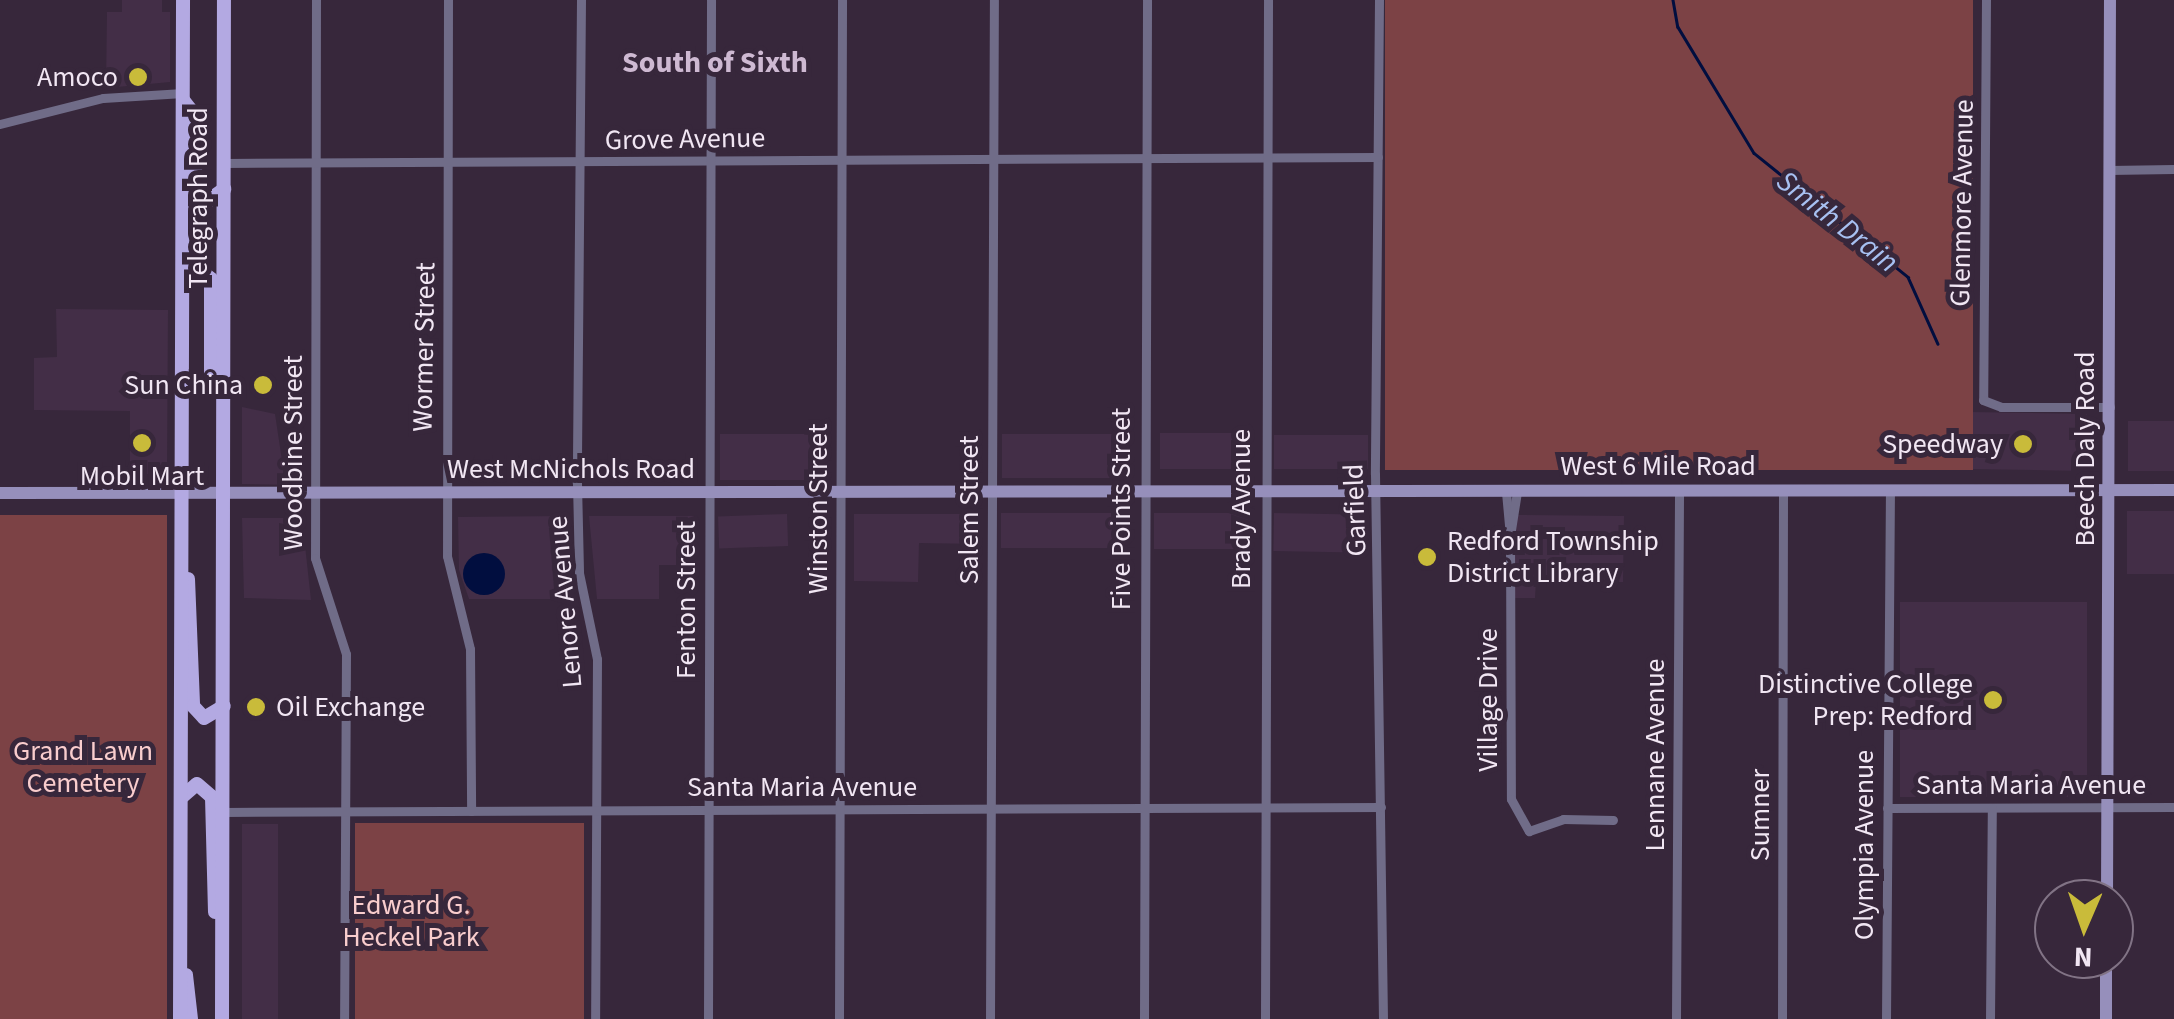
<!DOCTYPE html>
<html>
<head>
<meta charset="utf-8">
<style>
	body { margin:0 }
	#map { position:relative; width:2174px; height:1019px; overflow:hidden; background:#37273b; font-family:"Source Sans 3",sans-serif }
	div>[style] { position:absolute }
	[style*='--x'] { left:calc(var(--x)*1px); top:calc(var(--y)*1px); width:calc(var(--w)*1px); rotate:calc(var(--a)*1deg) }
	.built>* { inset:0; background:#432e47; transform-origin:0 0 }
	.green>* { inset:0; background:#7c4245; transform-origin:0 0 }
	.water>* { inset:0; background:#010e3f }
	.round { border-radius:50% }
	.stream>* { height:2.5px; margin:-1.25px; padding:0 1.25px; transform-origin:1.25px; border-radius:1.25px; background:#010e3f }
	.street>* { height:9px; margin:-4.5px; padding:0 4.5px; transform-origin:4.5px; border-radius:4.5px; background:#706c88 }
	.secondary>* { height:12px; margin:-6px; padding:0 6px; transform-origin:6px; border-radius:6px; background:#968fbb }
	.primary>* { height:14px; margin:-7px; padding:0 7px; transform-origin:7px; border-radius:7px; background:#b3a9e2 }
	.dots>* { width:28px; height:28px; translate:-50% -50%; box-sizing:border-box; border:5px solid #37273b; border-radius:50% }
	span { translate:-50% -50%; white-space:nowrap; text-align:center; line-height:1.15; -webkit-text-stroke:10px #37273b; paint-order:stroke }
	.poi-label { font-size:28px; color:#f1e6f3 }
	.right { translate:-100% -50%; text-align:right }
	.left { translate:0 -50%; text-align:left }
	.street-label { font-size:28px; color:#f1e6f3 }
	.park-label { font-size:28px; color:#f9cdcd }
	.neighbourhood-label { font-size:30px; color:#ceb9d2; font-weight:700 }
	.water-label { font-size:30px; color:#a7c0f1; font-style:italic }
	.north { position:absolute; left:2034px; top:879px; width:100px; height:100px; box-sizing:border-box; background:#37273b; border:2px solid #817385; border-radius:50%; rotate:182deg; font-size:28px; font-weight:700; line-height:40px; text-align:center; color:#f1e6f3 }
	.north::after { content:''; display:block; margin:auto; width:35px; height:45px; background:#c9bb3a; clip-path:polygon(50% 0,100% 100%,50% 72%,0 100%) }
</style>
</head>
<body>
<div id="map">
	<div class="built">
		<i style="clip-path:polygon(122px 0,162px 0,162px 12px,170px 12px,170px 82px,106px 88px,107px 12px,122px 12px)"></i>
		<i style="clip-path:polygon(56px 309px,168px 310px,167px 474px,130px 474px,130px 411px,34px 410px,34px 358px,57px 357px)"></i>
		<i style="clip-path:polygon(242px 407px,275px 414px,284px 474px,295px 485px,242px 484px)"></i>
		<i style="left:2087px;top:414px;width:57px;height:118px;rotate:91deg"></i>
		<i style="left:2128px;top:421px;width:46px;height:50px"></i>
		<i style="left:1160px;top:433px;width:92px;height:36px"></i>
		<i style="left:826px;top:434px;width:46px;height:106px;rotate:90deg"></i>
		<i style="left:1002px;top:434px;width:128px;height:44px"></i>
		<i style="left:1274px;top:435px;width:94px;height:34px"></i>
		<i style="left:2174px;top:511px;width:63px;height:47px;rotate:90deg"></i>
		<i style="left:1001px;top:513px;width:125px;height:35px"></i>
		<i style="left:1154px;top:513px;width:96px;height:36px"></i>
		<i style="left:1274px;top:513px;width:94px;height:38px;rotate:1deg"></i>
		<i style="left:787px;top:514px;width:32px;height:69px;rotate:88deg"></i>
		<i style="clip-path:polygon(854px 514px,981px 514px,981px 544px,919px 543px,918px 582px,854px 581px)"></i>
		<i style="clip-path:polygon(1515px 515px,1624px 516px,1623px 582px,1536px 581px,1535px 598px,1515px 598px)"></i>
		<i style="clip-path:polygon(565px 516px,572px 599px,469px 599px,459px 570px,458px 517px)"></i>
		<i style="clip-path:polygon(589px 516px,696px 516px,696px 565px,659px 565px,659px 599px,597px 599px)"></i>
		<i style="clip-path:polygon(302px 518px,311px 600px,244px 598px,242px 518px)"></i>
		<i style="left:1900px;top:602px;width:187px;height:195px"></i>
		<i style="left:242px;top:824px;width:36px;height:195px"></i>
	</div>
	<div class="green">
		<i style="left:1385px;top:0;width:588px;height:470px"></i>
		<i style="left:0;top:515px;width:167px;height:504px"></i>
		<i style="left:355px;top:823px;width:229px;height:196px"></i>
	</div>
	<div class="water">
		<i class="round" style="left:463px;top:553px;width:42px;height:42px"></i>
	</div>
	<div class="stream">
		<i style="--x:1673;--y:0;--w:27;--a:80"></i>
		<i style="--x:1678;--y:27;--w:147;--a:58.9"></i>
		<i style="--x:1754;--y:153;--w:198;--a:38.8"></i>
		<i style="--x:1908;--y:277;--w:73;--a:65.9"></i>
	</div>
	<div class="street">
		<i style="--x:316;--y:0;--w:558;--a:90.1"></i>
		<i style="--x:315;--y:558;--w:101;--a:72.1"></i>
		<i style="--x:346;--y:654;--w:365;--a:90.3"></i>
		<i style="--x:448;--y:0;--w:556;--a:90.1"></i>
		<i style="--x:447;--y:556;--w:96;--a:76.1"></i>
		<i style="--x:470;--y:649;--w:162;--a:89.6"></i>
		<i style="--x:581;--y:0;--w:483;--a:90.5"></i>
		<i style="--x:577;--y:483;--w:90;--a:88.7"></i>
		<i style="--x:579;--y:573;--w:88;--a:78.2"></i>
		<i style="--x:597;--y:659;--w:360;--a:90.3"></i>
		<i style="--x:1379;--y:0;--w:474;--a:90.5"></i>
		<i style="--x:1375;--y:474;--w:545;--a:89.16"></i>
		<i style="--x:1986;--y:0;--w:400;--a:90.4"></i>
		<i style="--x:1983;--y:400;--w:19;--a:21"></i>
		<i style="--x:2001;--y:407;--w:109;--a:0"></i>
		<i style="--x:0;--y:124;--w:106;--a:-14.2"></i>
		<i style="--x:103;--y:98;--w:80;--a:-3.6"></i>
		<i style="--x:224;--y:163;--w:1154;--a:-0.3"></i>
		<i style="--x:2109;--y:170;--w:65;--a:-0.9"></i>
		<i style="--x:1506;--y:492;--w:44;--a:84.8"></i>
		<i style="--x:1510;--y:536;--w:45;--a:-81"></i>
		<i style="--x:1510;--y:536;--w:263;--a:89.8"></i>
		<i style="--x:1511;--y:799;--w:37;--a:61"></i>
		<i style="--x:1529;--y:831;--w:36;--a:-19"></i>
		<i style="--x:1563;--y:819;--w:50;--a:1.1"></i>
		<i style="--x:1887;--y:808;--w:287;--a:-0.2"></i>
		<i style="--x:223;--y:812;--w:1158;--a:-0.25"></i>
		<i style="--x:708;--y:1019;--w:1019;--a:-89.83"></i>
		<i style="--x:839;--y:1019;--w:1019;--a:-89.83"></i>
		<i style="--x:990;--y:1019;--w:1019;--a:-89.78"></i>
		<i style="--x:1144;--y:1019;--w:1019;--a:-89.83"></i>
		<i style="--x:1265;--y:1019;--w:1019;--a:-89.83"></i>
		<i style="--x:1676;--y:1019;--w:528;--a:-89.67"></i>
		<i style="--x:1782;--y:1019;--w:528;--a:-89.89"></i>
		<i style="--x:1886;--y:1019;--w:527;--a:-89.57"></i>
		<i style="--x:1990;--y:1019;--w:211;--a:-89.5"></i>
	</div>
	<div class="secondary">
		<i style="--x:0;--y:493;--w:2174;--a:-0.08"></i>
		<i style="--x:2107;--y:899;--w:899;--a:-89.81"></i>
		<i style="--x:2106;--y:1019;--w:60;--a:-90"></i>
	</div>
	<div class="primary">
		<i style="--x:183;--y:100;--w:16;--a:52"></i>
		<i style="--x:193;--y:113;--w:82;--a:87.9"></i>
		<i style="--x:196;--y:195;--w:14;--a:21"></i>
		<i style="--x:209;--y:200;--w:19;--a:-36"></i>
		<i style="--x:183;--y:279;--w:18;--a:-38"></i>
		<i style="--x:197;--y:268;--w:18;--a:38"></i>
		<i style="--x:211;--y:279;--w:93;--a:90"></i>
		<i style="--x:211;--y:372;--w:20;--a:66"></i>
		<i style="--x:188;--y:579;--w:127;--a:87.7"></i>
		<i style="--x:193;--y:706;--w:16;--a:47"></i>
		<i style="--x:204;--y:718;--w:23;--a:-31"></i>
		<i style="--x:183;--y:796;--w:18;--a:-41"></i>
		<i style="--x:197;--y:784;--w:20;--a:41"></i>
		<i style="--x:212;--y:797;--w:115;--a:88.5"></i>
		<i style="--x:186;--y:975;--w:44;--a:83.5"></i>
		<i style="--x:180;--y:1019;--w:1019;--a:-89.83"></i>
		<i style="--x:222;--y:1019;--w:1019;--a:-89.89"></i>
	</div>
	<div class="dots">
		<i style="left:138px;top:77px;background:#c9bb3a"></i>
		<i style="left:263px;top:385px;background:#c9bb3a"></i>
		<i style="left:142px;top:443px;background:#c9bb3a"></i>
		<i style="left:2023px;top:444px;background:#c9bb3a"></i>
		<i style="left:1427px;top:557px;background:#c9bb3a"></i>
		<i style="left:1993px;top:700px;background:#c9bb3a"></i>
		<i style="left:256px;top:707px;background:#c9bb3a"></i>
	</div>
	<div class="poi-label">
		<span class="right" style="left:118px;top:77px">Amoco</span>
		<span class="right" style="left:243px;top:385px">Sun China</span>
		<span class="right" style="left:2003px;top:444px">Speedway</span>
		<span style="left:142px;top:476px">Mobil Mart</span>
		<span class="left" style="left:1447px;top:557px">Redford Township<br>District Library</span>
		<span class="right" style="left:1973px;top:700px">Distinctive College<br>Prep: Redford</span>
		<span class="left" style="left:276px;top:707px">Oil Exchange</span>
	</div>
	<div class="street-label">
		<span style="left:685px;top:139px;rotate:-1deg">Grove Avenue</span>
		<span style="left:198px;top:198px;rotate:-90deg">Telegraph Road</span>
		<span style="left:1962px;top:203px;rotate:-89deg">Glenmore Avenue</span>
		<span style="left:424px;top:347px;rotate:-89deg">Wormer Street</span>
		<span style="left:2085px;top:449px;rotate:-90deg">Beech Daly Road</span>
		<span style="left:293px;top:453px;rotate:-90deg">Woodbine Street</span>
		<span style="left:1658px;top:466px">West 6 Mile Road</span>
		<span style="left:571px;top:469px">West McNichols Road</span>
		<span style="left:818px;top:509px;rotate:-90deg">Winston Street</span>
		<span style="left:1121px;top:509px;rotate:-90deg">Five Points Street</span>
		<span style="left:1241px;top:509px;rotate:-90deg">Brady Avenue</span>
		<span style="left:969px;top:510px;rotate:-90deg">Salem Street</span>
		<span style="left:1355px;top:510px;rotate:-92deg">Garfield</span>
		<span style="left:686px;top:600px;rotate:-90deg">Fenton Street</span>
		<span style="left:565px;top:602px;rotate:-95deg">Lenore Avenue</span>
		<span style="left:1488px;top:700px;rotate:-90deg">Village Drive</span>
		<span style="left:1655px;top:755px;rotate:-90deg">Lennane Avenue</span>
		<span style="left:2031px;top:785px">Santa Maria Avenue</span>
		<span style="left:802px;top:787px">Santa Maria Avenue</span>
		<span style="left:1760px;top:815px;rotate:-90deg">Sumner</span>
		<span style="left:1864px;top:845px;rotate:-90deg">Olympia Avenue</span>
	</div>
	<div class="park-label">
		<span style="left:83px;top:767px">Grand Lawn<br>Cemetery</span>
		<span style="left:411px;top:921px">Edward G.<br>Heckel Park</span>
	</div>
	<div class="neighbourhood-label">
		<span style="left:715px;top:63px">South of Sixth</span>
	</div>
	<div class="water-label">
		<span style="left:1837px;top:222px;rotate:38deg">Smith Drain</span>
	</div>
	<div class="north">N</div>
</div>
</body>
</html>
